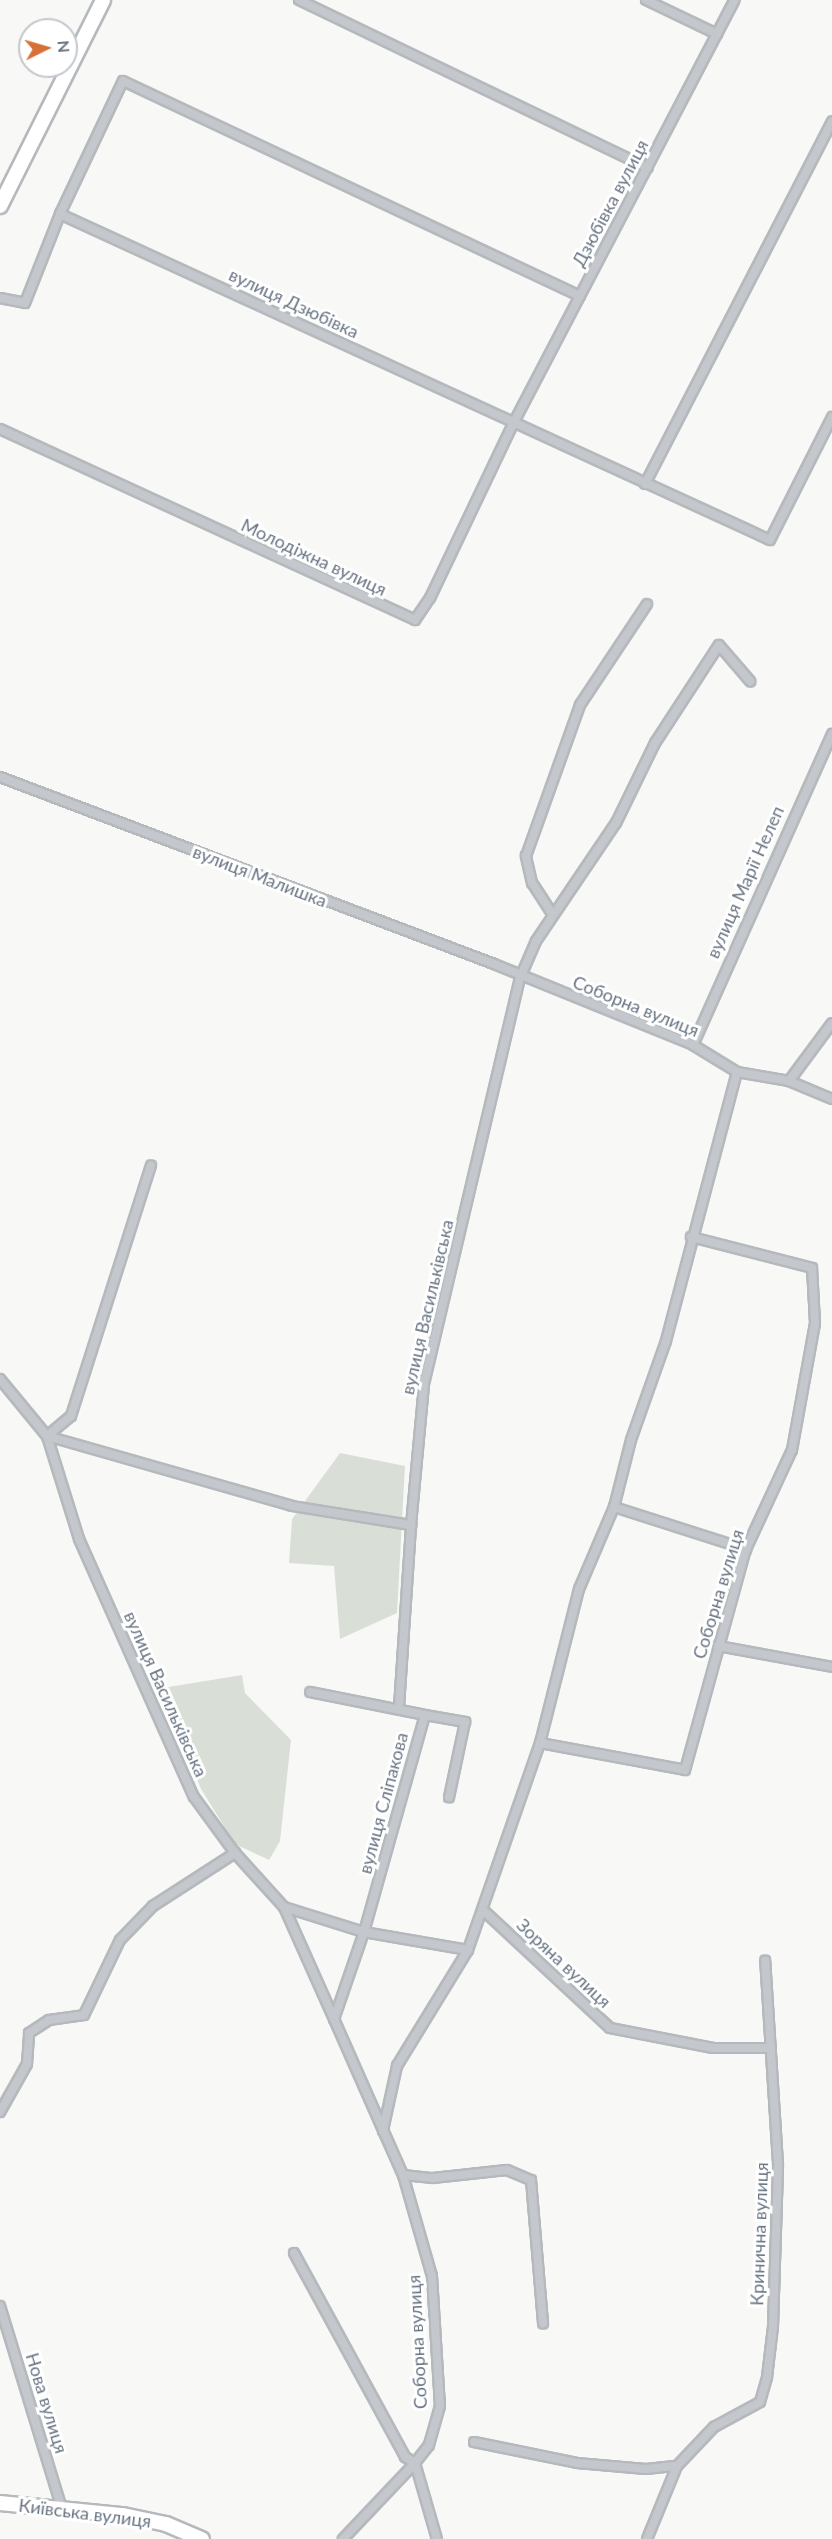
<!DOCTYPE html>
<html>
<head>
<meta charset="utf-8">
<style>
	body { margin:0 }
	#map { position:relative; width:832px; height:2539px; overflow:hidden; background:#f8f8f6; font-family:Lato,sans-serif }
	div>[style] { position:absolute }
	[style*='--x'] { left:calc(var(--x)*1px); top:calc(var(--y)*1px); width:calc(var(--w)*1px); rotate:calc(var(--a)*1deg) }
	.green>* { inset:0; background:#d9dfd7 }
	.roads { filter:drop-shadow(2px 0 #b5b9bd) drop-shadow(-2px 0 #b5b9bd) drop-shadow(0 2px #b5b9bd) drop-shadow(0 -2px #b5b9bd) }
	.street>* { height:8px; margin:-4px; padding:0 4px; transform-origin:4px; border-radius:4px; background:#c4c7cb }
	.primary>* { height:14px; margin:-7px; padding:0 7px; transform-origin:7px; border-radius:7px; background:#fff }
	span { translate:-50% -50%; white-space:nowrap; text-align:center; line-height:1.15; -webkit-text-stroke:6px #fff; paint-order:stroke }
	.street-label { font-size:18px; color:#697584 }
	.north { position:absolute; left:18px; top:18px; width:60px; height:60px; box-sizing:border-box; background:#fff; border:2px solid #c3c8ce; border-radius:50%; rotate:85deg; font-size:16px; font-weight:700; line-height:24px; text-align:center; color:#697584 }
	.north::after { content:''; display:block; margin:auto; width:21px; height:27px; background:#d77036; clip-path:polygon(50% 0,100% 100%,50% 72%,0 100%) }
</style>
</head>
<body>
<div id="map">
	<div class="green">
		<i style="clip-path:polygon(340px 1453px,405px 1466px,397px 1613px,340px 1639px,334px 1566px,289px 1563px,292px 1519px)"></i>
		<i style="clip-path:polygon(242px 1675px,245px 1693px,291px 1740px,280px 1841px,269px 1860px,235px 1844px,201px 1789px,178px 1730px,171px 1726px,156px 1689px)"></i>
	</div>
	<div class="roads">
		<div class="street">
			<i style="--x:299;--y:0;--w:387;--a:25.7"></i>
			<i style="--x:646;--y:0;--w:79;--a:25.6"></i>
			<i style="--x:60;--y:214;--w:781;--a:24.66"></i>
			<i style="--x:770;--y:540;--w:138;--a:-63.2"></i>
			<i style="--x:0;--y:298;--w:25;--a:11"></i>
			<i style="--x:25;--y:303;--w:96;--a:-68.5"></i>
			<i style="--x:60;--y:214;--w:147;--a:-64.7"></i>
			<i style="--x:123;--y:81;--w:505;--a:25.2"></i>
			<i style="--x:0;--y:429;--w:457;--a:24.7"></i>
			<i style="--x:415;--y:620;--w:27;--a:-56"></i>
			<i style="--x:430;--y:598;--w:195;--a:-64.5"></i>
			<i style="--x:514;--y:422;--w:476;--a:-62.4"></i>
			<i style="--x:645;--y:484;--w:408;--a:-62.7"></i>
			<i style="--x:0;--y:777;--w:528;--a:20.73"></i>
			<i style="--x:494;--y:964;--w:215;--a:22.1"></i>
			<i style="--x:693;--y:1045;--w:52;--a:31.5"></i>
			<i style="--x:737;--y:1072;--w:278;--a:104.8"></i>
			<i style="--x:666;--y:1341;--w:105;--a:109.5"></i>
			<i style="--x:631;--y:1440;--w:69;--a:104.2"></i>
			<i style="--x:614;--y:1507;--w:89;--a:113.1"></i>
			<i style="--x:579;--y:1589;--w:159;--a:104.2"></i>
			<i style="--x:540;--y:1743;--w:219;--a:109.2"></i>
			<i style="--x:468;--y:1950;--w:106;--a:-170.2"></i>
			<i style="--x:364;--y:1932;--w:92;--a:109"></i>
			<i style="--x:334;--y:2019;--w:121;--a:66.2"></i>
			<i style="--x:553;--y:915;--w:38;--a:-123"></i>
			<i style="--x:532;--y:883;--w:28;--a:-103"></i>
			<i style="--x:526;--y:856;--w:160;--a:-70.3"></i>
			<i style="--x:580;--y:705;--w:121;--a:-56.4"></i>
			<i style="--x:693;--y:1045;--w:341;--a:-65.9"></i>
			<i style="--x:737;--y:1072;--w:53;--a:9.8"></i>
			<i style="--x:789;--y:1081;--w:47;--a:22.7"></i>
			<i style="--x:789;--y:1081;--w:72;--a:-53.4"></i>
			<i style="--x:0;--y:1379;--w:74;--a:50.5"></i>
			<i style="--x:47;--y:1436;--w:108;--a:72.7"></i>
			<i style="--x:79;--y:1539;--w:282;--a:66"></i>
			<i style="--x:194;--y:1797;--w:69;--a:53.8"></i>
			<i style="--x:235;--y:1853;--w:73;--a:47.8"></i>
			<i style="--x:284;--y:1907;--w:123;--a:65.9"></i>
			<i style="--x:47;--y:1436;--w:255;--a:15.9"></i>
			<i style="--x:292;--y:1506;--w:121;--a:9.1"></i>
			<i style="--x:411;--y:1525;--w:142;--a:-84.7"></i>
			<i style="--x:424;--y:1384;--w:417;--a:-76.7"></i>
			<i style="--x:520;--y:978;--w:40;--a:-66.6"></i>
			<i style="--x:536;--y:941;--w:143;--a:-55.9"></i>
			<i style="--x:616;--y:823;--w:89;--a:-64"></i>
			<i style="--x:655;--y:743;--w:117;--a:-56.9"></i>
			<i style="--x:719;--y:645;--w:48;--a:49.3"></i>
			<i style="--x:47;--y:1436;--w:31;--a:-40"></i>
			<i style="--x:71;--y:1416;--w:263;--a:-72.3"></i>
			<i style="--x:614;--y:1507;--w:139;--a:17.7"></i>
			<i style="--x:718;--y:1646;--w:116;--a:10.4"></i>
			<i style="--x:399;--y:1707;--w:182;--a:-86.2"></i>
			<i style="--x:425;--y:1715;--w:41;--a:9.9"></i>
			<i style="--x:465;--y:1722;--w:77;--a:102"></i>
			<i style="--x:540;--y:1743;--w:147;--a:10.5"></i>
			<i style="--x:685;--y:1770;--w:229;--a:-74.6"></i>
			<i style="--x:746;--y:1549;--w:109;--a:-65.1"></i>
			<i style="--x:792;--y:1450;--w:129;--a:-79.7"></i>
			<i style="--x:815;--y:1323;--w:55;--a:-93.1"></i>
			<i style="--x:812;--y:1268;--w:125;--a:-165.6"></i>
			<i style="--x:284;--y:1907;--w:84;--a:17.4"></i>
			<i style="--x:364;--y:1932;--w:225;--a:-74.3"></i>
			<i style="--x:425;--y:1715;--w:117;--a:-168.7"></i>
			<i style="--x:483;--y:1910;--w:173;--a:42.9"></i>
			<i style="--x:610;--y:2028;--w:105;--a:11"></i>
			<i style="--x:713;--y:2048;--w:58;--a:0"></i>
			<i style="--x:468;--y:1950;--w:136;--a:121.5"></i>
			<i style="--x:397;--y:2066;--w:66;--a:102.3"></i>
			<i style="--x:383;--y:2130;--w:49;--a:66"></i>
			<i style="--x:403;--y:2175;--w:30;--a:6"></i>
			<i style="--x:433;--y:2178;--w:74;--a:-6.2"></i>
			<i style="--x:507;--y:2170;--w:26;--a:23"></i>
			<i style="--x:531;--y:2180;--w:144;--a:85.2"></i>
			<i style="--x:0;--y:2112;--w:55;--a:-60.6"></i>
			<i style="--x:27;--y:2064;--w:31;--a:-86"></i>
			<i style="--x:29;--y:2033;--w:24;--a:-33"></i>
			<i style="--x:49;--y:2020;--w:35;--a:-8"></i>
			<i style="--x:84;--y:2015;--w:83;--a:-64.4"></i>
			<i style="--x:120;--y:1940;--w:47;--a:-45.9"></i>
			<i style="--x:153;--y:1906;--w:98;--a:-32.9"></i>
			<i style="--x:403;--y:2175;--w:105;--a:74"></i>
			<i style="--x:432;--y:2276;--w:130;--a:86.5"></i>
			<i style="--x:440;--y:2406;--w:41;--a:105.8"></i>
			<i style="--x:429;--y:2445;--w:23;--a:128"></i>
			<i style="--x:415;--y:2463;--w:79;--a:73.9"></i>
			<i style="--x:294;--y:2253;--w:232;--a:61.4"></i>
			<i style="--x:405;--y:2457;--w:12;--a:31"></i>
			<i style="--x:415;--y:2463;--w:105;--a:133.5"></i>
			<i style="--x:0;--y:2306;--w:212;--a:73"></i>
			<i style="--x:474;--y:2442;--w:105;--a:11.5"></i>
			<i style="--x:577;--y:2463;--w:69;--a:5"></i>
			<i style="--x:646;--y:2469;--w:31;--a:-6"></i>
			<i style="--x:647;--y:2539;--w:79;--a:-67.7"></i>
			<i style="--x:677;--y:2466;--w:54;--a:-46.5"></i>
			<i style="--x:714;--y:2427;--w:52;--a:-28.5"></i>
			<i style="--x:760;--y:2402;--w:26;--a:-74"></i>
			<i style="--x:767;--y:2377;--w:50;--a:-83.2"></i>
			<i style="--x:773;--y:2327;--w:163;--a:-88.2"></i>
			<i style="--x:778;--y:2164;--w:204;--a:-93.6"></i>
		</div>
		<div class="primary">
			<i style="--x:0;--y:206;--w:230;--a:-63.4"></i>
			<i style="--x:0;--y:2503;--w:124;--a:5.6"></i>
			<i style="--x:123;--y:2515;--w:44;--a:11.8"></i>
			<i style="--x:166;--y:2524;--w:39;--a:23"></i>
		</div>
	</div>
	<div class="street-label">
		<span style="left:610px;top:203px;rotate:-62deg">Дзюбівка вулиця</span>
		<span style="left:294px;top:303px;rotate:25deg">вулиця Дзюбівка</span>
		<span style="left:314px;top:557px;rotate:25deg">Молодіжна вулиця</span>
		<span style="left:260px;top:876px;rotate:21deg">вулиця Малишка</span>
		<span style="left:745px;top:882px;rotate:-66deg">вулиця Марії Нелеп</span>
		<span style="left:636px;top:1006px;rotate:22deg">Соборна вулиця</span>
		<span style="left:427px;top:1307px;rotate:-77deg">вулиця Васильківська</span>
		<span style="left:718px;top:1594px;rotate:-73deg">Соборна вулиця</span>
		<span style="left:166px;top:1694px;rotate:66deg">вулиця Васильківська</span>
		<span style="left:383px;top:1803px;rotate:-75deg">вулиця Сліпакова</span>
		<span style="left:564px;top:1963px;rotate:43deg">Зоряна вулиця</span>
		<span style="left:759px;top:2234px;rotate:-88deg">Кринична вулиця</span>
		<span style="left:417px;top:2342px;rotate:-93deg">Соборна вулиця</span>
		<span style="left:47px;top:2403px;rotate:73deg">Нова вулиця</span>
		<span style="left:85px;top:2513px;rotate:7deg">Київська вулиця</span>
	</div>
	<div class="north">N</div>
</div>
</body>
</html>
